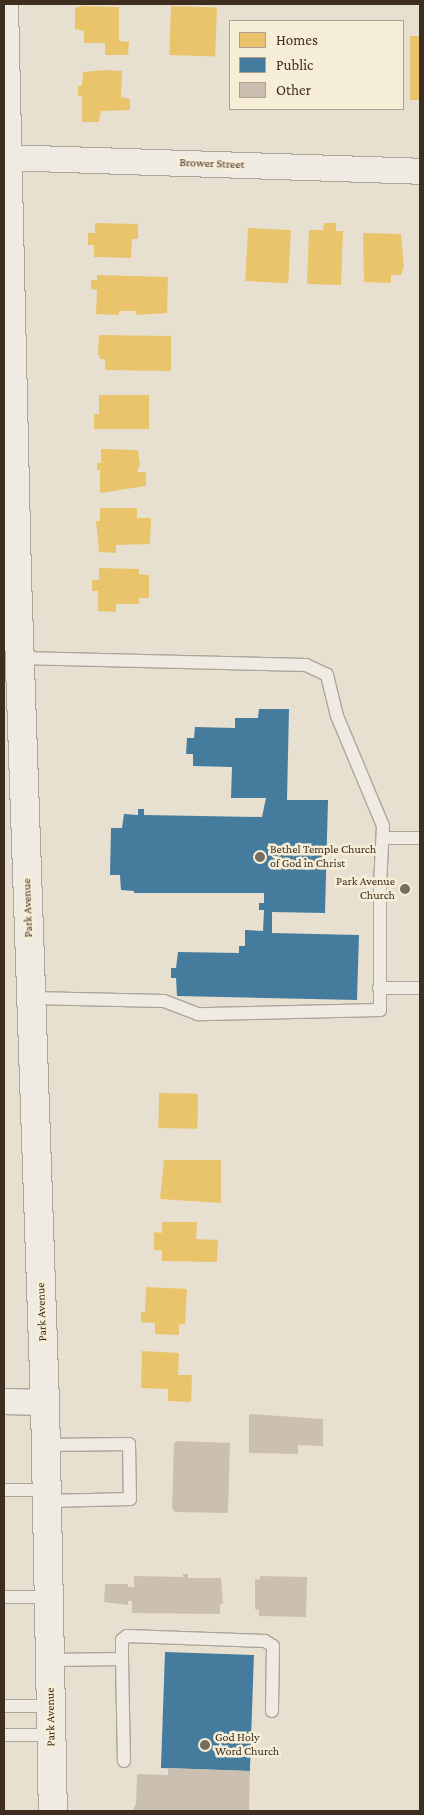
<!DOCTYPE html>
<html>
<head>
<meta charset="utf-8">
<style>
	body { margin:0 }
	#map { position:relative; width:424px; height:1815px; overflow:hidden; background:#e7e0d1; font-family:"Crimson Pro",serif }
	div>[style] { position:absolute }
	[style*='--x'] { left:calc(var(--x)*1px); top:calc(var(--y)*1px); width:calc(var(--w)*1px); rotate:calc(var(--a)*1deg) }
	.homes>* { inset:0; background:#e9c46a; transform-origin:0 0 }
	.public>* { inset:0; background:#457b9d; transform-origin:0 0 }
	.building>* { inset:0; background:#cbbfb2 }
	.roads { filter:drop-shadow(1px 0 #ada599) drop-shadow(-1px 0 #ada599) drop-shadow(0 1px #ada599) drop-shadow(0 -1px #ada599) }
	.service>* { height:12px; margin:-6px; padding:0 6px; transform-origin:6px; border-radius:6px; background:#efebe3 }
	.minor>* { height:25px; margin:-12.5px; padding:0 12.5px; transform-origin:12.5px; border-radius:12.5px; background:#efebe3 }
	.secondary>* { height:28px; margin:-14px; padding:0 14px; transform-origin:14px; border-radius:14px; background:#efebe3 }
	.dots>* { width:14px; height:14px; translate:-50% -50%; box-sizing:border-box; border:2px solid #f7eed8; border-radius:50% }
	span { translate:-50% -50%; white-space:nowrap; text-align:center; line-height:1.15; -webkit-text-stroke:5px #f7eed8; paint-order:stroke }
	.street-label { font-size:12px; color:#3d2e20 }
	.poi-label { font-size:12px; color:#3d2e20 }
	.left { translate:0 -50%; text-align:left }
	.right { translate:-100% -50%; text-align:right }
	.frame { position:absolute; inset:0; border:5px solid #3d2e20; pointer-events:none }
	.legend { position:absolute; left:229px; top:20px; width:175px; height:90px; box-sizing:border-box; background:#f7eed8; border:1px solid #ada18e; margin:0; padding:6px 9px; list-style:none; font-size:15px; color:#3d2e20 }
	.legend li { display:flex; align-items:center; gap:10px; height:25px }
	.legend b { width:25px; border:1px solid #ada18e }
</style>
</head>
<body>
<div id="map">
	<div class="homes">
		<i style="clip-path:polygon(81px 6px,119px 7px,119px 41px,129px 42px,128px 55px,105px 55px,105px 43px,84px 43px,84px 31px,75px 29px,75px 8px)"></i>
		<i style="left:171px;top:6px;width:46px;height:49px;rotate:2deg"></i>
		<i style="left:410px;top:36px;width:10px;height:64px"></i>
		<i style="clip-path:polygon(106px 70px,122px 71px,121px 97px,130px 99px,130px 110px,101px 111px,99px 122px,82px 122px,82px 96px,78px 96px,78px 86px,82px 86px,83px 72px)"></i>
		<i style="clip-path:polygon(95px 223px,138px 224px,138px 239px,132px 239px,131px 258px,94px 257px,94px 245px,88px 245px,88px 233px,95px 233px)"></i>
		<i style="clip-path:polygon(324px 223px,336px 223px,336px 231px,343px 231px,341px 285px,307px 284px,309px 230px,323px 230px)"></i>
		<i style="left:248px;top:228px;width:43px;height:53px;rotate:3deg"></i>
		<i style="clip-path:polygon(363px 233px,401px 234px,404px 266px,401px 275px,391px 275px,391px 283px,364px 282px)"></i>
		<i style="clip-path:polygon(97px 275px,168px 277px,167px 313px,136px 315px,136px 311px,119px 311px,119px 315px,96px 314px,97px 290px,91px 289px,91px 280px,97px 280px)"></i>
		<i style="clip-path:polygon(99px 335px,171px 336px,171px 371px,105px 370px,105px 359px,100px 359px,98px 353px)"></i>
		<i style="clip-path:polygon(99px 395px,149px 395px,149px 429px,94px 429px,94px 414px,99px 414px)"></i>
		<i style="clip-path:polygon(101px 449px,138px 450px,140px 465px,137px 472px,146px 472px,146px 486px,100px 493px,100px 470px,97px 470px,97px 463px,101px 463px)"></i>
		<i style="clip-path:polygon(100px 508px,137px 508px,137px 518px,151px 518px,150px 544px,116px 545px,116px 553px,99px 552px,96px 521px,100px 521px)"></i>
		<i style="clip-path:polygon(99px 568px,139px 569px,139px 574px,149px 575px,149px 598px,139px 598px,139px 604px,116px 604px,116px 612px,98px 611px,98px 591px,92px 591px,92px 580px,99px 580px)"></i>
		<i style="left:159px;top:1093px;width:39px;height:35px;rotate:1deg"></i>
		<i style="clip-path:polygon(164px 1160px,221px 1160px,221px 1203px,160px 1199px)"></i>
		<i style="clip-path:polygon(162px 1222px,197px 1222px,196px 1239px,218px 1240px,217px 1262px,162px 1261px,162px 1250px,154px 1250px,154px 1232px,162px 1233px)"></i>
		<i style="clip-path:polygon(146px 1287px,187px 1289px,185px 1324px,179px 1324px,179px 1335px,155px 1334px,155px 1323px,141px 1322px,141px 1312px,145px 1312px)"></i>
		<i style="clip-path:polygon(142px 1351px,179px 1353px,178px 1375px,192px 1375px,191px 1402px,168px 1401px,168px 1389px,141px 1388px)"></i>
	</div>
	<div class="public">
		<i style="clip-path:polygon(259px 709px,289px 709px,287px 800px,328px 800px,325px 913px,272px 912px,272px 933px,359px 935px,357px 1000px,177px 996px,176px 978px,171px 978px,171px 968px,176px 968px,178px 952px,239px 953px,239px 946px,245px 946px,245px 930px,263px 931px,264px 910px,259px 910px,259px 903px,264px 903px,264px 893px,134px 893px,134px 891px,121px 890px,120px 875px,110px 875px,111px 828px,122px 828px,124px 814px,138px 815px,138px 809px,144px 809px,144px 815px,262px 817px,266px 798px,231px 798px,232px 767px,193px 766px,193px 754px,186px 754px,187px 738px,194px 738px,195px 727px,235px 728px,235px 718px,258px 718px)"></i>
		<i style="left:165px;top:1652px;width:89px;height:116px;rotate:2deg"></i>
	</div>
	<div class="building">
		<i style="clip-path:polygon(249px 1414px,323px 1419px,323px 1446px,298px 1445px,298px 1454px,249px 1453px)"></i>
		<i style="clip-path:polygon(178px 1441px,230px 1443px,228px 1513px,175px 1512px,172px 1508px,174px 1443px)"></i>
		<i style="clip-path:polygon(183px 1574px,188px 1574px,188px 1578px,221px 1578px,223px 1604px,220px 1604px,220px 1614px,132px 1613px,132px 1601px,128px 1601px,128px 1605px,104px 1602px,105px 1584px,128px 1584px,128px 1587px,134px 1587px,134px 1576px,183px 1577px)"></i>
		<i style="clip-path:polygon(260px 1576px,307px 1577px,306px 1617px,259px 1616px,259px 1610px,255px 1609px,255px 1579px,260px 1580px)"></i>
		<i style="clip-path:polygon(168px 1768px,250px 1771px,249px 1811px,132px 1811px,136px 1804px,137px 1774px,168px 1775px)"></i>
	</div>
	<div class="roads">
		<div class="service">
			<i style="--x:20;--y:658;--w:286;--a:1.4"></i>
			<i style="--x:306;--y:665;--w:23;--a:25"></i>
			<i style="--x:327;--y:675;--w:42;--a:76.3"></i>
			<i style="--x:337;--y:716;--w:119;--a:67.3"></i>
			<i style="--x:383;--y:826;--w:60;--a:92.9"></i>
			<i style="--x:380;--y:886;--w:124;--a:90"></i>
			<i style="--x:380;--y:1010;--w:182;--a:178.7"></i>
			<i style="--x:198;--y:1014;--w:36;--a:-159"></i>
			<i style="--x:164;--y:1001;--w:133;--a:-178.7"></i>
			<i style="--x:383;--y:838;--w:37;--a:0"></i>
			<i style="--x:379;--y:988;--w:41;--a:0"></i>
			<i style="--x:45;--y:1445;--w:84;--a:-0.7"></i>
			<i style="--x:129;--y:1444;--w:55;--a:89"></i>
			<i style="--x:130;--y:1499;--w:83;--a:178.6"></i>
			<i style="--x:4;--y:1490;--w:42;--a:0"></i>
			<i style="--x:4;--y:1597;--w:45;--a:0"></i>
			<i style="--x:122;--y:1659;--w:102;--a:88.9"></i>
			<i style="--x:50;--y:1660;--w:72;--a:-0.8"></i>
			<i style="--x:122;--y:1659;--w:19;--a:-90"></i>
			<i style="--x:122;--y:1640;--w:6;--a:-39"></i>
			<i style="--x:127;--y:1636;--w:138;--a:2.1"></i>
			<i style="--x:265;--y:1641;--w:9;--a:32"></i>
			<i style="--x:273;--y:1646;--w:65;--a:90.9"></i>
			<i style="--x:4;--y:1706;--w:47;--a:0"></i>
			<i style="--x:4;--y:1735;--w:48;--a:0"></i>
		</div>
		<div class="minor">
			<i style="--x:4;--y:157;--w:416;--a:1.9"></i>
			<i style="--x:4;--y:1401;--w:41;--a:1.4"></i>
		</div>
		<div class="secondary">
			<i style="--x:4;--y:4;--w:573;--a:88.7"></i>
			<i style="--x:17;--y:577;--w:825;--a:88.06"></i>
			<i style="--x:45;--y:1402;--w:409;--a:88.9"></i>
		</div>
	</div>
	<div class="dots">
		<i style="left:260px;top:857px;background:#786c5e"></i>
		<i style="left:405px;top:889px;background:#786c5e"></i>
		<i style="left:205px;top:1745px;background:#786c5e"></i>
	</div>
	<div class="street-label">
		<span style="left:212px;top:164px;rotate:2deg">Brower Street</span>
		<span style="left:28px;top:908px;rotate:-92deg">Park Avenue</span>
		<span style="left:42px;top:1312px;rotate:-92deg">Park Avenue</span>
		<span style="left:51px;top:1717px;rotate:-91deg">Park Avenue</span>
	</div>
	<div class="poi-label">
		<span class="left" style="left:270px;top:857px">Bethel Temple Church<br>of God in Christ</span>
		<span class="right" style="left:395px;top:889px">Park Avenue<br>Church</span>
		<span class="left" style="left:215px;top:1745px">God Holy<br>Word Church</span>
	</div>
	<div class="frame"></div>
	<ul class="legend">
	<li><b style="height:14px;background:#e9c46a"></b>Homes</li>
	<li><b style="height:14px;background:#457b9d"></b>Public</li>
	<li><b style="height:14px;background:#cbbfb2"></b>Other</li>
	</ul>
</div>
</body>
</html>
